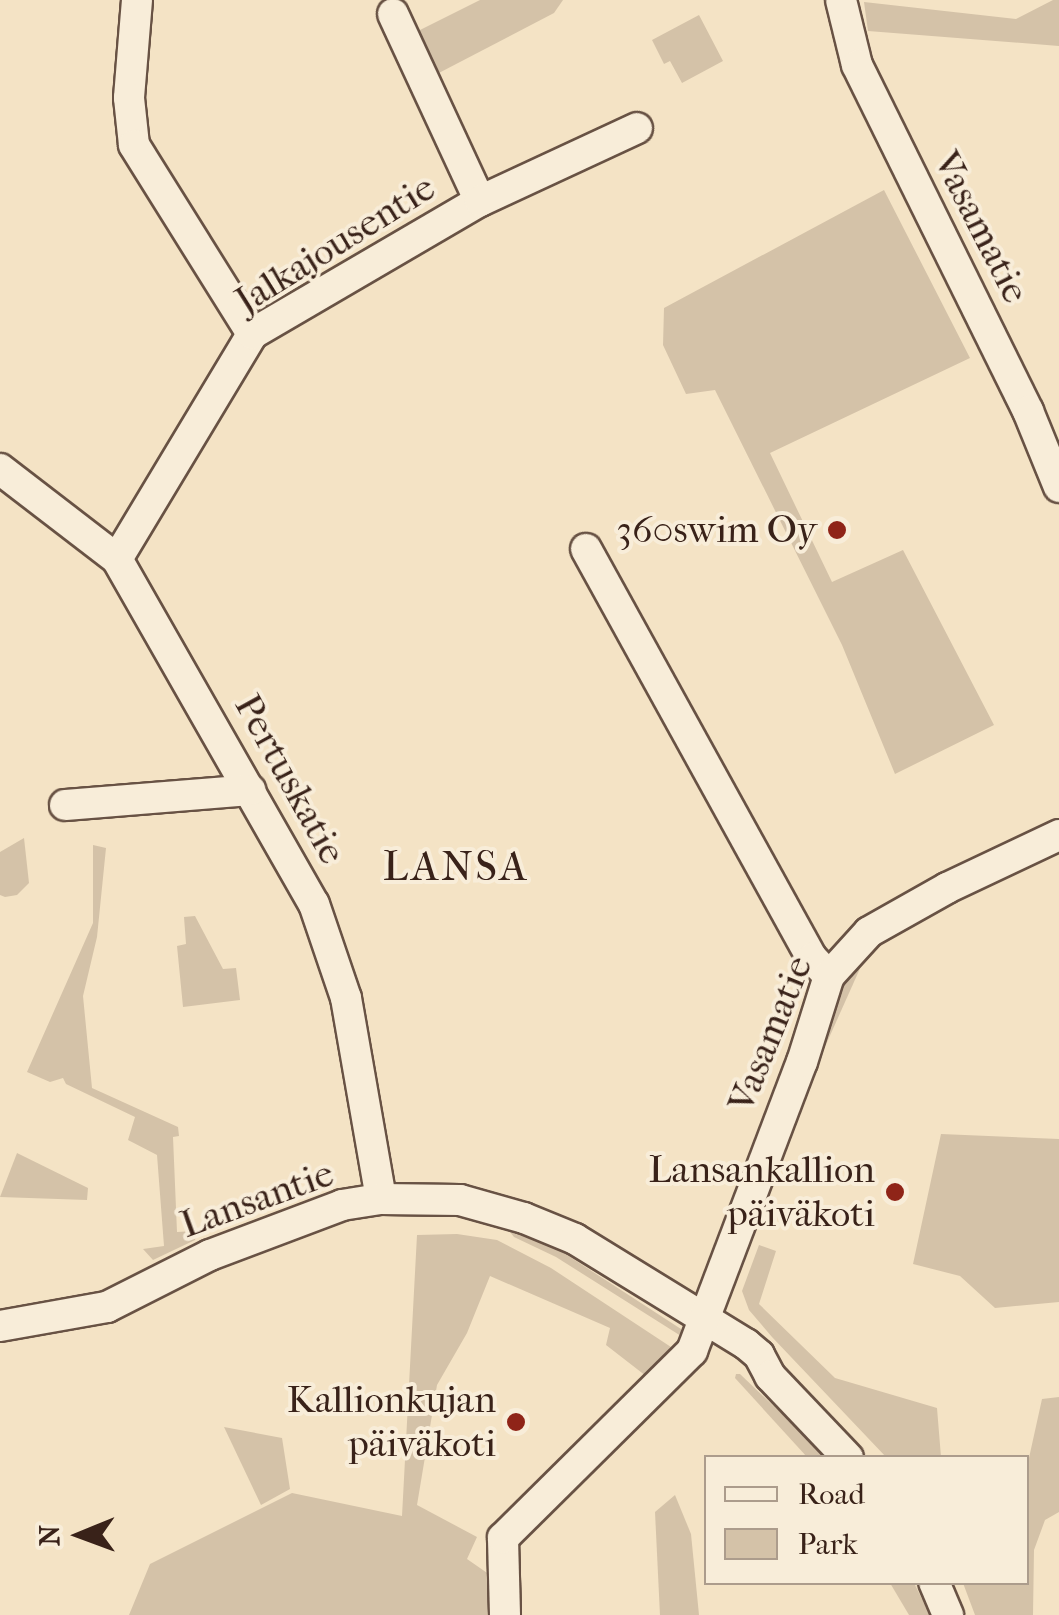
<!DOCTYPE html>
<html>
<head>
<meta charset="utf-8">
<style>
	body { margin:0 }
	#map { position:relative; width:1059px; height:1615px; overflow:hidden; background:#f4e3c5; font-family:"IM FELL French Canon",serif }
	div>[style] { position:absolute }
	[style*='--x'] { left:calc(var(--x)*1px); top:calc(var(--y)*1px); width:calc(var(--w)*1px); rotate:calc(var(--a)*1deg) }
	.green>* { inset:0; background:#d4c2a8 }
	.roads { filter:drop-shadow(2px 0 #685244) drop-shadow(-2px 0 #685244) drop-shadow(0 2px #685244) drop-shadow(0 -2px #685244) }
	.minor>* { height:30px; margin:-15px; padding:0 15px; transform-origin:15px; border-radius:15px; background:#f8edd9 }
	.dots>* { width:28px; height:28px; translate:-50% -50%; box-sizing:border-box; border:5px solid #f8edd9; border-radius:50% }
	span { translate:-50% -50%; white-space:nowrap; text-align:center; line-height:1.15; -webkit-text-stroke:8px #f8edd9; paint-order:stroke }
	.street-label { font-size:38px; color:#392219 }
	.poi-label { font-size:38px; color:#392219 }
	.right { translate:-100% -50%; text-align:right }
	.quarter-label { font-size:42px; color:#392219; letter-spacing:2.5px }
	.legend { position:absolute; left:704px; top:1455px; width:325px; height:130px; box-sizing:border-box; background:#f8edd9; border:2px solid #ac9c8c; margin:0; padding:12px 18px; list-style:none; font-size:30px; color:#392219 }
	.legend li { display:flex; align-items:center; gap:20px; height:50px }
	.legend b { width:50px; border:2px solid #ac9c8c }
	.north { position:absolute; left:30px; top:1485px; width:100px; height:100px; -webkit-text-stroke:8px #f8edd9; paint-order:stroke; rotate:269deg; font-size:28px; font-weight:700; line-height:40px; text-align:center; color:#392219 }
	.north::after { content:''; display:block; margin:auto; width:35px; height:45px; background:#392219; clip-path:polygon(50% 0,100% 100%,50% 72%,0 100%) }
</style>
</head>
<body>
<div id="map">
	<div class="green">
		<i style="clip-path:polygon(480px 0,563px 0,554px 13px,435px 75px,412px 34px)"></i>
		<i style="clip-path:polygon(1053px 0,1059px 0,1059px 46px,868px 31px,864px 2px,1016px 19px)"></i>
		<i style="clip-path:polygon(699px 15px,723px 61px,682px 83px,670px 61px,664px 64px,652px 40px)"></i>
		<i style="clip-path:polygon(884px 190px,970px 358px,770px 453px,832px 582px,903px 550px,994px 725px,895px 774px,842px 645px,715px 390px,686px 394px,663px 345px,664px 308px)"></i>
		<i style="clip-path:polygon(24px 838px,29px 883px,17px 895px,5px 897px,0 895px,0 852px)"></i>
		<i style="clip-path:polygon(93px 845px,106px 848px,97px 937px,83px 996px,92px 1088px,178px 1127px,179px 1136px,173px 1137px,177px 1232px,194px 1231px,196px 1235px,195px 1240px,153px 1260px,143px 1249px,164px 1246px,157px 1155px,128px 1140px,135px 1117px,66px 1084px,63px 1078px,50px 1082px,27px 1072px,93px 923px)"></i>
		<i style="clip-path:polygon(195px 916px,223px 969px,236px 968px,240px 1000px,183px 1007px,177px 946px,186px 944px,184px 917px)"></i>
		<i style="clip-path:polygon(858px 955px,862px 964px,824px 1049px,817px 1045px,846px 972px)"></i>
		<i style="clip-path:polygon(941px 1134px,1059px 1139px,1059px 1302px,995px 1308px,960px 1276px,913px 1264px)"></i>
		<i style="clip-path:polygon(17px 1153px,88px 1188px,87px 1200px,0 1197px)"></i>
		<i style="clip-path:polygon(506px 1227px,550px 1244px,681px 1329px,681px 1336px,556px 1257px,514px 1237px)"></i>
		<i style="clip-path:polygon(457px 1234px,497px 1240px,551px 1268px,674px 1349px,646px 1376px,606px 1345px,610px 1328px,490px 1276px,467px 1333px,437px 1385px,417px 1505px,477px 1537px,467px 1559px,493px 1577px,495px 1615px,129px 1615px,150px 1564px,292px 1493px,402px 1516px,417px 1235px)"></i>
		<i style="clip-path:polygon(759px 1245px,776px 1251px,759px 1304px,835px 1378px,937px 1408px,941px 1457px,886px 1457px,772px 1337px,749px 1310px,742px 1291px)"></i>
		<i style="clip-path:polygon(736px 1374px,740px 1374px,827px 1457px,807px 1457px,735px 1378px)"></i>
		<i style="clip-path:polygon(1059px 1397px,1059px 1512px,1045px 1520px,1034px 1550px,1033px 1615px,975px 1615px,963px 1583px,1026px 1582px,1027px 1467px,1042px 1399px)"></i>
		<i style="clip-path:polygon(224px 1427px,282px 1438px,290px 1489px,261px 1505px)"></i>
		<i style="clip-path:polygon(675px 1495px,691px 1534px,699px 1615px,660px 1615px,655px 1512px)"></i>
		<i style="clip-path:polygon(890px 1583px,914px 1583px,930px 1615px,909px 1615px)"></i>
	</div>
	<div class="roads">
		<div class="minor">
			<i style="--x:137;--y:0;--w:98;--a:94.7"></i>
			<i style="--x:129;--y:98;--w:47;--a:83.9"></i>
			<i style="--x:134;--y:145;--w:223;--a:58"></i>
			<i style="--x:841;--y:0;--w:67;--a:76.2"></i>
			<i style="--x:857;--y:65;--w:386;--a:63.7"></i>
			<i style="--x:1028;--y:411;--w:82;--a:67.8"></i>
			<i style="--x:393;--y:14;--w:206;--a:65.1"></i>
			<i style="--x:0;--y:469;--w:148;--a:37.6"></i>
			<i style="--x:117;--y:559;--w:397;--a:60.3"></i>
			<i style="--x:314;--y:904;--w:99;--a:71.2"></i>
			<i style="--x:346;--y:998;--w:204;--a:80.1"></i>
			<i style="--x:586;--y:549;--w:467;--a:61.1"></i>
			<i style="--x:812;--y:958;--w:25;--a:47"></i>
			<i style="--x:117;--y:559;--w:262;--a:-59"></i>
			<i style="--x:252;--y:334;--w:264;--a:-30.3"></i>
			<i style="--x:480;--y:201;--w:173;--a:-24.9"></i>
			<i style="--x:65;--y:805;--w:186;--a:-4.6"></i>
			<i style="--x:0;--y:1326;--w:109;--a:-10.1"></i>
			<i style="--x:107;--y:1307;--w:115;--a:-26.8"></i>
			<i style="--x:210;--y:1255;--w:141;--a:-20.7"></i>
			<i style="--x:342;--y:1205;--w:39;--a:-9"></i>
			<i style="--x:381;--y:1199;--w:79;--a:0.7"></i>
			<i style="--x:460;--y:1200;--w:66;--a:15.7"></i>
			<i style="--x:524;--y:1218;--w:55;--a:22.4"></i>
			<i style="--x:575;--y:1239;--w:201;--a:31.6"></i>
			<i style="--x:746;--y:1344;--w:17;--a:40"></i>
			<i style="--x:759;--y:1355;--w:24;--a:62"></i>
			<i style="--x:770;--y:1376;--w:113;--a:46.4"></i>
			<i style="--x:934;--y:1582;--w:36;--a:67"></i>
			<i style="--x:505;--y:1615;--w:77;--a:-91.5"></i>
			<i style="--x:503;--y:1538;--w:266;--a:-44.7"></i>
			<i style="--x:692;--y:1351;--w:309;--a:-69.2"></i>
			<i style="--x:802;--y:1062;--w:90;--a:-72.6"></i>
			<i style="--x:829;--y:976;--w:59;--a:-47.7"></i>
			<i style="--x:869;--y:932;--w:90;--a:-29.4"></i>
			<i style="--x:947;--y:888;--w:124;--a:-25.3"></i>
		</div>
	</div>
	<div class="dots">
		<i style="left:837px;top:530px;background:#8f2418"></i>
		<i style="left:895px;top:1192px;background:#8f2418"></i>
		<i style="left:516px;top:1422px;background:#8f2418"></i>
	</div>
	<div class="street-label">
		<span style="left:981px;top:227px;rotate:63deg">Vasamatie</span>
		<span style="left:335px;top:244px;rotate:-32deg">Jalkajousentie</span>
		<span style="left:290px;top:779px;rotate:61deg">Pertuskatie</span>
		<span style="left:770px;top:1034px;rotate:-68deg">Vasamatie</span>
		<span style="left:257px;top:1199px;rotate:-20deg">Lansantie</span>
	</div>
	<div class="poi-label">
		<span class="right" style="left:817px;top:530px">360swim Oy</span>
		<span class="right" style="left:875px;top:1192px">Lansankallion<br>päiväkoti</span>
		<span class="right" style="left:496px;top:1422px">Kallionkujan<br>päiväkoti</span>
	</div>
	<div class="quarter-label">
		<span style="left:456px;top:867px">LANSA</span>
	</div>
	<ul class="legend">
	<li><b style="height:12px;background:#f8edd9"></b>Road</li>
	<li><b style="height:28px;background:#d4c2a8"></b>Park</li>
	</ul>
	<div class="north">N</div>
</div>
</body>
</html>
